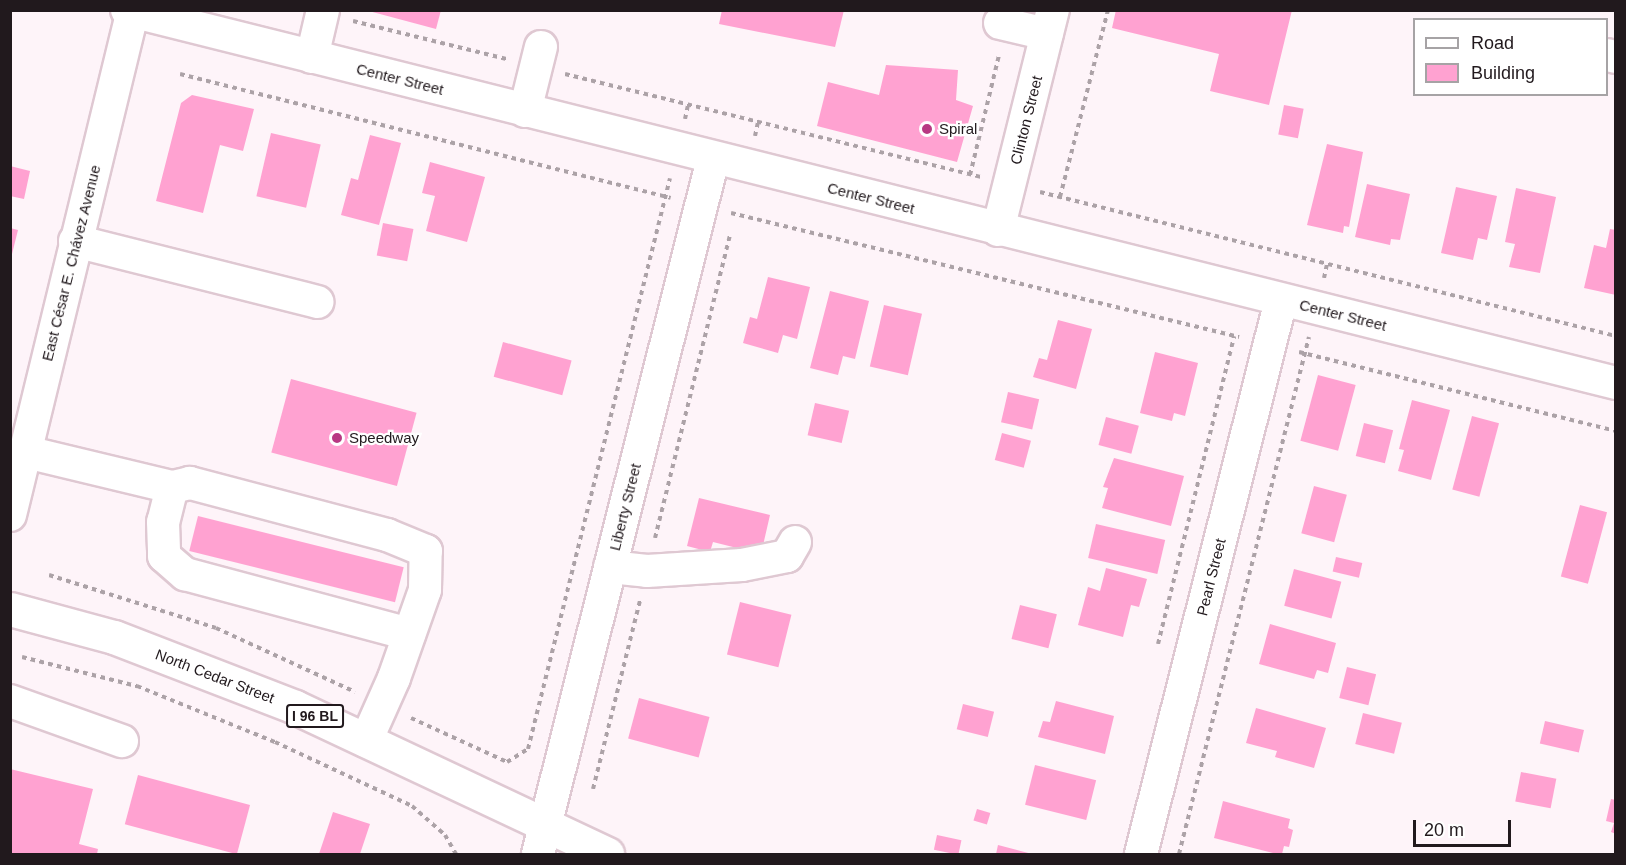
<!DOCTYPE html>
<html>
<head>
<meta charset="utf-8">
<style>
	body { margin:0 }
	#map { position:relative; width:1626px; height:865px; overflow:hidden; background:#fef4f9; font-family:Helvetica,sans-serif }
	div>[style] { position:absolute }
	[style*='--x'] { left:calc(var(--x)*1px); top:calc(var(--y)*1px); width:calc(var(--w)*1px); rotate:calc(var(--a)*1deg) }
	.building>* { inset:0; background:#ffa2d1; transform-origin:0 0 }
	.path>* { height:4px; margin-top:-2px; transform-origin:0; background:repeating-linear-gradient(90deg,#aca2a7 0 4.5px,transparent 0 9px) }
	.roads { filter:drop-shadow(2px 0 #dfc8d2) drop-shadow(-2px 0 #dfc8d2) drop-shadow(0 2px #dfc8d2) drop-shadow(0 -2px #dfc8d2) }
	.minor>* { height:32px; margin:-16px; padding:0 16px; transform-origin:16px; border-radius:16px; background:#fff }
	.major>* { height:33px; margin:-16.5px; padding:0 16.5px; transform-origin:16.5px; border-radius:16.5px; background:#fff }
	.dots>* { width:16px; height:16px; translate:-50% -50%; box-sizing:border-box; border:3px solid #fff; border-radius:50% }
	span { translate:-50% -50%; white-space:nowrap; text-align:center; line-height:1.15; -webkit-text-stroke:4.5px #fff; paint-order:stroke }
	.shield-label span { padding:2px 4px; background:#fff; border:2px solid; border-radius:4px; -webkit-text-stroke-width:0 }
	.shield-label { font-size:14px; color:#21191d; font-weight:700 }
	.street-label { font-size:15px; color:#21191d }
	.poi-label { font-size:15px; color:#21191d }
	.left { translate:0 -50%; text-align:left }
	.frame { position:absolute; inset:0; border:12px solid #21191d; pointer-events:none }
	.legend { position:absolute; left:1413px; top:18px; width:195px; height:78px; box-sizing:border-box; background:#fff; border:2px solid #a6a3a5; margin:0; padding:8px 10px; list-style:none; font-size:18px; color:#21191d }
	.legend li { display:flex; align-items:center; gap:12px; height:30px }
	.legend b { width:30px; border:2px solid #a6a3a5 }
	.scale { position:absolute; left:1413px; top:820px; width:98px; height:27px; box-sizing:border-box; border:3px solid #21191d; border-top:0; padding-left:8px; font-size:18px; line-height:21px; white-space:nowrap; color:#21191d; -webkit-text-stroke:4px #fff; paint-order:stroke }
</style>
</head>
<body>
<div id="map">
	<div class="building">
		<i style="clip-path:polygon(365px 10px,441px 10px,436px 29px)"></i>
		<i style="clip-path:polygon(722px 10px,844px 10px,835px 47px,719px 24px)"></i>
		<i style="clip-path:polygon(1116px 10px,1292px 10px,1269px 105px,1210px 91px,1219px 54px,1112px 28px)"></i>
		<i style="clip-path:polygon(886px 65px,958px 70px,956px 100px,973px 106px,957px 162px,817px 126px,828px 82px,879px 95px)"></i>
		<i style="clip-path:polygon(192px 95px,254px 109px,243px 151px,220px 145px,203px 213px,156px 201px,181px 103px)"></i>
		<i style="left:1284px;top:105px;width:20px;height:30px;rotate:11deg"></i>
		<i style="left:271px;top:133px;width:51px;height:65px;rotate:13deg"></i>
		<i style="clip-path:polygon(370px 135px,401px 143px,379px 225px,341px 215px,351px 178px,358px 180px)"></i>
		<i style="clip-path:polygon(1327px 144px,1363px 152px,1349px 227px,1344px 226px,1343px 233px,1307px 225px)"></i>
		<i style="clip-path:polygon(430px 162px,485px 177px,467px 242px,426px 231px,435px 196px,422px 193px)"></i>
		<i style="clip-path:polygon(10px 166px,30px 171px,24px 199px,10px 196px)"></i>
		<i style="clip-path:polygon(1367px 184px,1410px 194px,1400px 240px,1391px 239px,1390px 245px,1355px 237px)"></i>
		<i style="clip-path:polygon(1456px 187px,1497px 196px,1487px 240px,1478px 238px,1473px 260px,1441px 253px)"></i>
		<i style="clip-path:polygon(1516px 188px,1556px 197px,1540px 273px,1509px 267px,1515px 244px,1505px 242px)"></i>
		<i style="left:383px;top:223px;width:31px;height:33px;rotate:11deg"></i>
		<i style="clip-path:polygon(10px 228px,18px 230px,11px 258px,10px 258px)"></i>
		<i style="clip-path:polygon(1610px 229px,1616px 230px,1616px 295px,1584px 288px,1594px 245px,1606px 248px)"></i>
		<i style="clip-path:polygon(768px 277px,810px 287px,797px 339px,783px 335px,778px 353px,743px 343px,750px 317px,757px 319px)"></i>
		<i style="clip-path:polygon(830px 291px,869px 301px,855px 359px,843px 356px,838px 375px,810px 368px)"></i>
		<i style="left:884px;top:305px;width:39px;height:63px;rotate:13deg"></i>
		<i style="clip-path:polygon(1058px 320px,1092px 329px,1076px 389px,1033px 377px,1039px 358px,1047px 360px)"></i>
		<i style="left:503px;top:342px;width:71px;height:36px;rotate:15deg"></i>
		<i style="clip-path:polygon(1155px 352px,1198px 363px,1185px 416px,1174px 413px,1172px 421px,1140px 413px)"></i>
		<i style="left:1318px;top:375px;width:39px;height:68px;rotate:15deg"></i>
		<i style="left:291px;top:379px;width:130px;height:76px;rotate:15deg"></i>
		<i style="left:1008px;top:392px;width:32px;height:31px;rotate:13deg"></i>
		<i style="clip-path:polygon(1412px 400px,1450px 410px,1431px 480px,1398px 471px,1404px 450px,1399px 449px)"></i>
		<i style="left:815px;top:403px;width:35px;height:33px;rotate:13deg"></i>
		<i style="left:1472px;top:416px;width:28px;height:76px;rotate:15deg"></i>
		<i style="left:1106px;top:417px;width:34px;height:29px;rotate:15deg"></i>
		<i style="left:1364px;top:423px;width:30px;height:34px;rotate:14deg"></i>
		<i style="left:1002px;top:433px;width:30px;height:28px;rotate:15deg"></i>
		<i style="clip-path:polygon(1114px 458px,1184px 476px,1171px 526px,1102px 508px,1108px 488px,1103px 487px)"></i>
		<i style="left:1314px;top:486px;width:34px;height:49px;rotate:15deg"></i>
		<i style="clip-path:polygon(699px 498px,770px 515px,761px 554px,713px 542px,710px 552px,687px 546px)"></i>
		<i style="left:1580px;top:505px;width:28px;height:74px;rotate:15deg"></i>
		<i style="left:198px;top:516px;width:212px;height:36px;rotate:14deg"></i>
		<i style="left:1096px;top:524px;width:71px;height:35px;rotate:13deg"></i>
		<i style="left:1336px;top:557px;width:27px;height:15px;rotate:13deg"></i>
		<i style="clip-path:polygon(1106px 568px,1147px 579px,1139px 607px,1131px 605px,1123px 637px,1078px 625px,1088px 587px,1100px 591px)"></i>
		<i style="left:1294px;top:569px;width:49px;height:38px;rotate:15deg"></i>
		<i style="left:740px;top:602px;width:53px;height:54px;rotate:14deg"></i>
		<i style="left:1020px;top:605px;width:38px;height:35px;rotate:14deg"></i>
		<i style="clip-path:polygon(1270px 624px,1336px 643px,1328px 673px,1317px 670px,1314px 679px,1259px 664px)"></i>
		<i style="left:1347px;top:667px;width:30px;height:32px;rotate:14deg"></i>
		<i style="left:639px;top:698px;width:73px;height:42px;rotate:15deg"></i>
		<i style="clip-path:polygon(1056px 701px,1114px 716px,1105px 754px,1038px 737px,1043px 721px,1050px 722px)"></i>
		<i style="left:963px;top:704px;width:32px;height:26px;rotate:14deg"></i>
		<i style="clip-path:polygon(1256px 708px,1326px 728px,1314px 768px,1275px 757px,1277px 751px,1246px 743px)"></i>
		<i style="left:1363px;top:713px;width:40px;height:32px;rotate:14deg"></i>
		<i style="left:1545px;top:721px;width:40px;height:23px;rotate:13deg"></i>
		<i style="left:1035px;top:765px;width:63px;height:41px;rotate:14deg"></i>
		<i style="clip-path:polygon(10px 769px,93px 789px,79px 844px,98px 849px,97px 854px,10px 854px)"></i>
		<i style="left:1521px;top:772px;width:36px;height:30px;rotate:11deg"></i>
		<i style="left:138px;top:775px;width:116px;height:51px;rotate:15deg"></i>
		<i style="clip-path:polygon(1611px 799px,1616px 800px,1616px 834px,1611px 832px,1614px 823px,1606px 821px)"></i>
		<i style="clip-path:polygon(1223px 801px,1290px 819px,1288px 828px,1293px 830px,1289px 847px,1284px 846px,1282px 854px,1277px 854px,1214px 838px)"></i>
		<i style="left:977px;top:809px;width:14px;height:12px;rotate:17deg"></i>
		<i style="clip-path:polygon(333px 812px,370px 824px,360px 854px,319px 854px)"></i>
		<i style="left:937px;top:835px;width:25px;height:15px;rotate:12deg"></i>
		<i style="clip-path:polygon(998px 845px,1032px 854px,996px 854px)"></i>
	</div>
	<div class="path">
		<i style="--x:353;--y:21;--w:158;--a:13.9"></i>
		<i style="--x:180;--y:74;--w:506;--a:14.17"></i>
		<i style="--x:565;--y:74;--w:428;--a:13.9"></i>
		<i style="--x:685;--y:119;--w:14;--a:-78"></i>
		<i style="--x:755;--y:136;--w:14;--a:-78"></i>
		<i style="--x:970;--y:175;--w:123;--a:-76.4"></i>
		<i style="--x:1040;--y:192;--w:594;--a:14.04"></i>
		<i style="--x:1060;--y:197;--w:193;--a:-75.6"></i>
		<i style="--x:731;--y:213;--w:523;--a:13.72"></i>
		<i style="--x:1324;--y:278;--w:14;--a:-78"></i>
		<i style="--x:1299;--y:352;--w:327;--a:14"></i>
		<i style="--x:655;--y:538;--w:311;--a:-76.1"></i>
		<i style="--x:49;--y:575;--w:175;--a:17.6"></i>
		<i style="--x:216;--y:628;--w:153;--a:24.7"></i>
		<i style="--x:1158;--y:644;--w:317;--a:-76.1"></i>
		<i style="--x:22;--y:657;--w:119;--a:14.2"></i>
		<i style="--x:137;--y:686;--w:149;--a:22.1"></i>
		<i style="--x:275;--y:742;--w:151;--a:25"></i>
		<i style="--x:412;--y:806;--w:44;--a:41.3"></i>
		<i style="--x:445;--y:835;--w:22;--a:60"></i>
		<i style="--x:411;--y:718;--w:106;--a:24.6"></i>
		<i style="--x:507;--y:762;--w:25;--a:-32"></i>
		<i style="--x:528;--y:749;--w:588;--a:-76.03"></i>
		<i style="--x:593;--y:789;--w:195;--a:-76"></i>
		<i style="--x:1179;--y:854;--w:533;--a:-75.89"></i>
	</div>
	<div class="roads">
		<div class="minor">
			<i style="--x:127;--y:10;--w:1535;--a:14.06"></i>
			<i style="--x:1000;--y:23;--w:48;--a:13.2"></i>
			<i style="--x:1607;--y:55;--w:9;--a:13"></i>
			<i style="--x:312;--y:57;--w:48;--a:-76.8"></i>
			<i style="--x:525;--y:111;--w:66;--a:-76"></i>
			<i style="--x:998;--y:230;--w:227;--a:-76"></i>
			<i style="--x:75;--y:241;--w:250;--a:14.1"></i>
			<i style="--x:26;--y:452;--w:150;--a:13.5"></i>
			<i style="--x:10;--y:515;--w:520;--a:-76.31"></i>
			<i style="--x:610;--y:567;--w:37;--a:6"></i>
			<i style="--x:647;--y:571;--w:95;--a:-3.6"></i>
			<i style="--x:742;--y:565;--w:46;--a:-11.3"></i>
			<i style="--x:787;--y:556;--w:16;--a:-60"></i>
			<i style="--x:10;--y:701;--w:119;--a:19.7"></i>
			<i style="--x:366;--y:741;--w:69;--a:-66"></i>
			<i style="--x:394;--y:678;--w:93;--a:-70.6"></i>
			<i style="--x:425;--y:590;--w:39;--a:-89"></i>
			<i style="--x:426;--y:551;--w:42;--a:-157.7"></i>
			<i style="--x:387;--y:535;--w:204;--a:-165.2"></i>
			<i style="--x:190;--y:483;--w:18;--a:167"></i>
			<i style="--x:172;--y:487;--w:36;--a:104"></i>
			<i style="--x:163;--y:522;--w:34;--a:88"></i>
			<i style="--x:164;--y:556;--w:28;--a:41"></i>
			<i style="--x:185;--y:574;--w:232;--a:15"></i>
			<i style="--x:538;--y:854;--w:717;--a:-75.87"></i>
			<i style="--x:1141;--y:854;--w:571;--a:-75.82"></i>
		</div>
		<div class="major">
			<i style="--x:10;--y:609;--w:108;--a:15.1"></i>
			<i style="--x:114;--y:637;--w:194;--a:21.1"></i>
			<i style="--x:295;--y:707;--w:345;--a:25.2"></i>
		</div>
	</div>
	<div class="dots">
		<i style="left:927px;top:129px;background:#b83883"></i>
		<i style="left:337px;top:438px;background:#b83883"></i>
	</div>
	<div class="shield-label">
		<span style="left:315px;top:716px">I 96 BL</span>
	</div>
	<div class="street-label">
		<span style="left:400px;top:79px;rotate:14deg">Center Street</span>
		<span style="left:1026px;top:120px;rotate:-76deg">Clinton Street</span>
		<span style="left:871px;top:198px;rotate:14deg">Center Street</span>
		<span style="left:71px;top:263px;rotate:-76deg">East César E. Chávez Avenue</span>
		<span style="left:1343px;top:315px;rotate:14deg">Center Street</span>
		<span style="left:625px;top:507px;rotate:-76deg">Liberty Street</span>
		<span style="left:1211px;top:577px;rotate:-76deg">Pearl Street</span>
		<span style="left:215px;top:676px;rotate:21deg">North Cedar Street</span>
	</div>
	<div class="poi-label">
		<span class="left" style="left:939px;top:129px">Spiral</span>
		<span class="left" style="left:349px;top:438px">Speedway</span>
	</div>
	<div class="frame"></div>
	<ul class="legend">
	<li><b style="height:8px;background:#fff"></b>Road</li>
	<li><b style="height:16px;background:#ffa2d1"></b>Building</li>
	</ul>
	<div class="scale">20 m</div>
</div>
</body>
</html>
